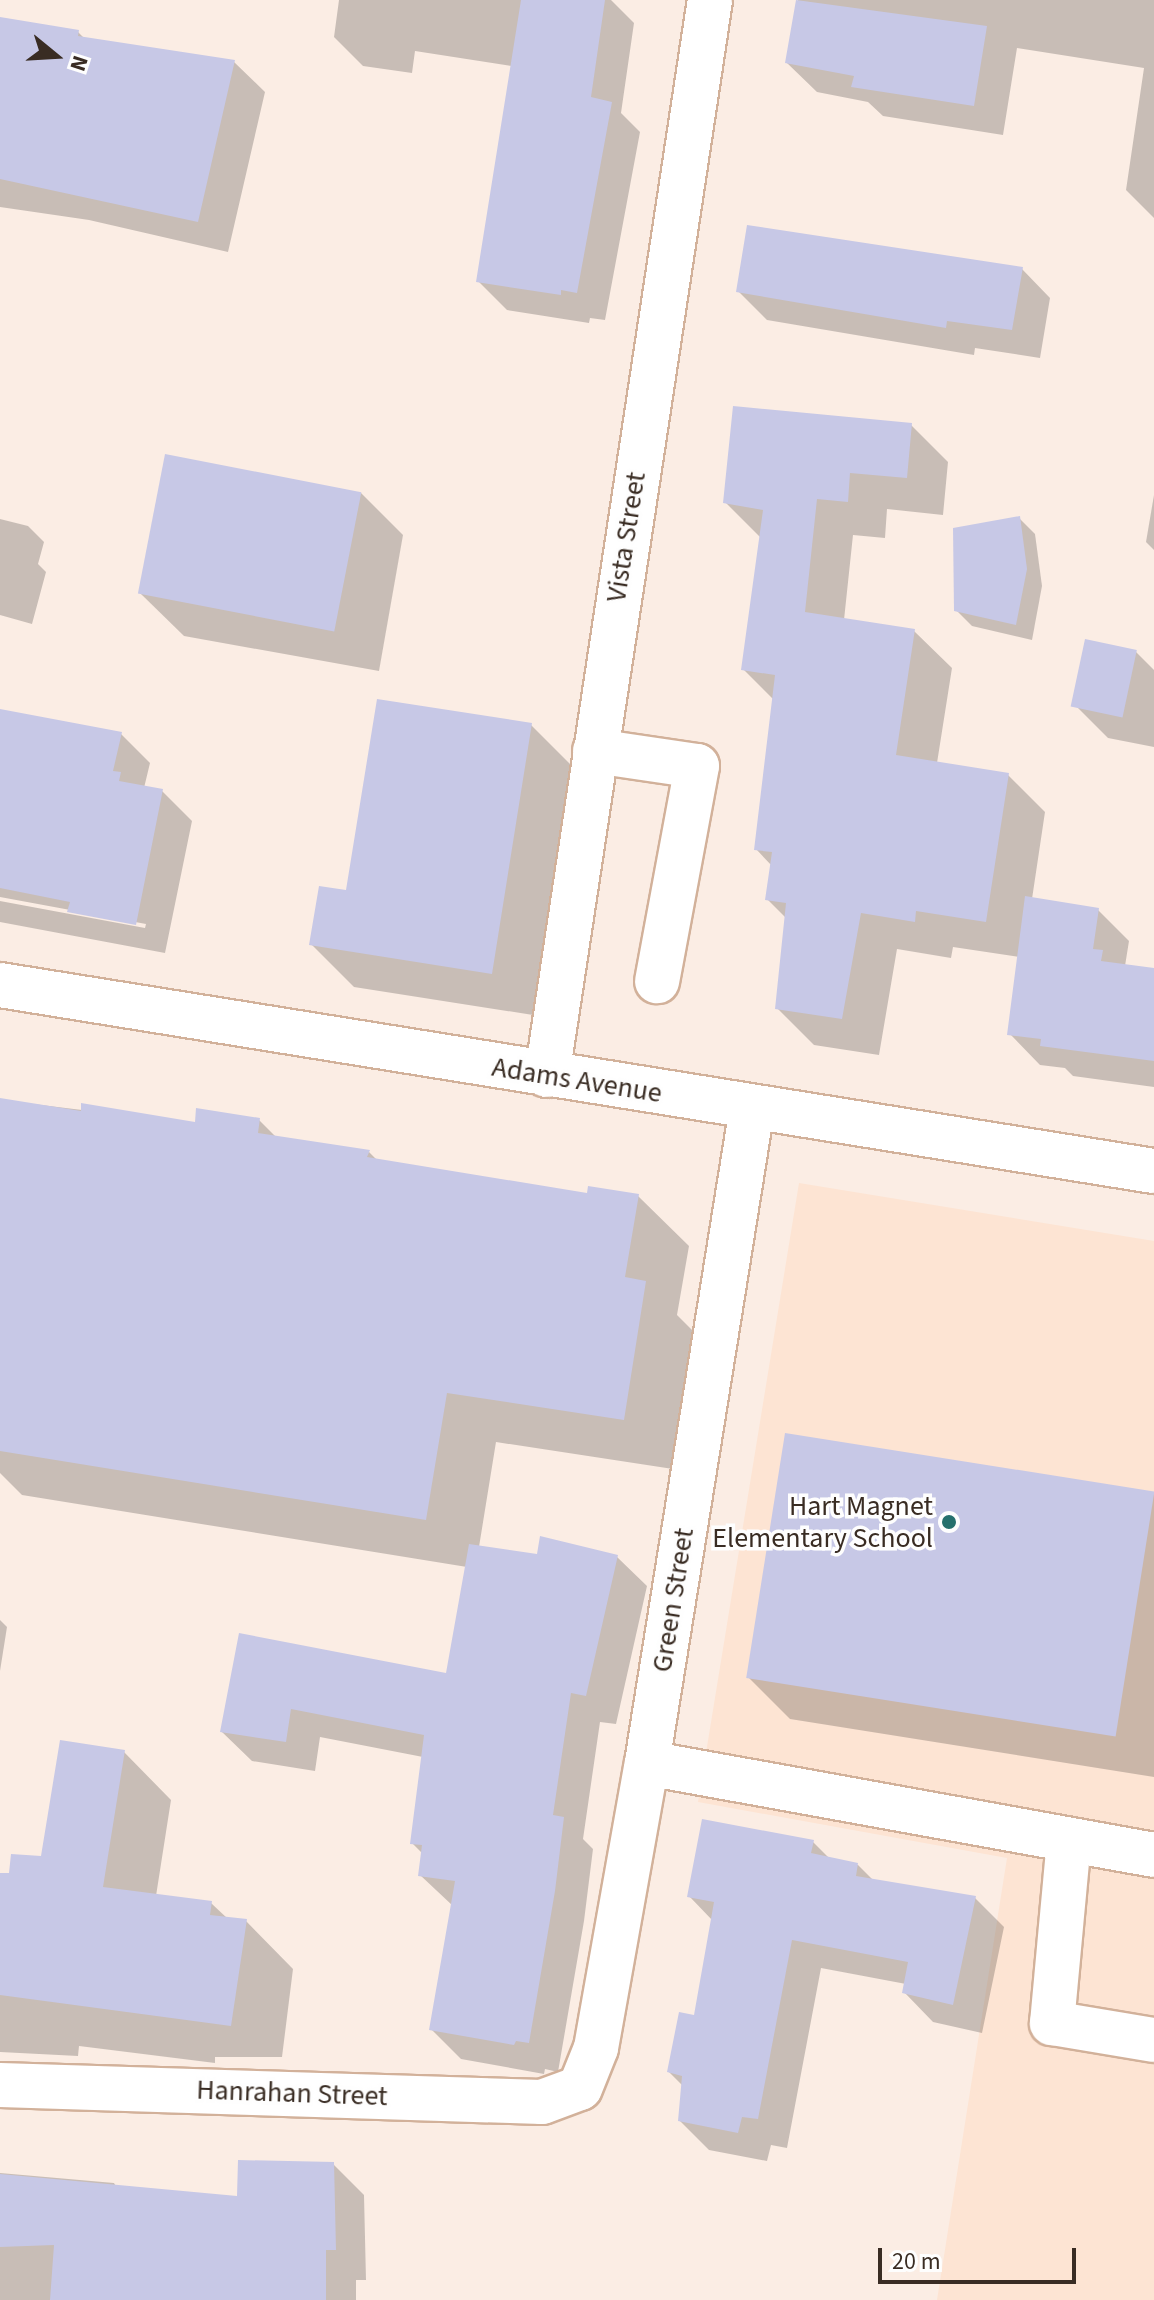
<!DOCTYPE html>
<html>
<head>
<meta charset="utf-8">
<style>
	body { margin:0 }
	#map { position:relative; width:1154px; height:2300px; overflow:hidden; background:#fbede4; font-family:"Source Sans 3",sans-serif }
	div>[style] { position:absolute }
	[style*='--x'] { left:calc(var(--x)*1px); top:calc(var(--y)*1px); width:calc(var(--w)*1px); rotate:calc(var(--a)*1deg) }
	.built>* { inset:0; background:#fde4d3 }
	.shadow>* { inset:0; background:#0003 }
	.building>* { inset:0; background:#c7c8e6; transform-origin:0 0 }
	.roads { filter:drop-shadow(2px 0 #d2b19a) drop-shadow(-2px 0 #d2b19a) drop-shadow(0 2px #d2b19a) drop-shadow(0 -2px #d2b19a) }
	.minor>* { height:44px; margin:-22px; padding:0 22px; transform-origin:22px; border-radius:22px; background:#fff }
	.dots>* { width:22px; height:22px; translate:-50% -50%; box-sizing:border-box; border:4px solid #fefefe; border-radius:50% }
	span { translate:-50% -50%; white-space:nowrap; text-align:center; line-height:1.15; -webkit-text-stroke:7px #fefefe; paint-order:stroke }
	.street-label { font-size:28px; color:#392c23 }
	.poi-label { font-size:28px; color:#392c23 }
	.right { translate:-100% -50%; text-align:right }
	.north { position:absolute; left:16px; top:16px; width:80px; height:80px; -webkit-text-stroke:6px #fefefe; paint-order:stroke; rotate:108deg; font-size:22px; font-weight:700; line-height:32px; text-align:center; color:#392c23 }
	.north::after { content:''; display:block; margin:auto; width:28px; height:36px; background:#392c23; clip-path:polygon(50% 0,100% 100%,50% 72%,0 100%) }
	.scale { position:absolute; left:878px; top:2248px; width:198px; height:36px; box-sizing:border-box; border:4px solid #392c23; border-top:0; padding-left:10px; font-size:24px; line-height:28px; white-space:nowrap; color:#392c23; -webkit-text-stroke:6px #fefefe; paint-order:stroke }
</style>
</head>
<body>
<div id="map">
	<div class="built">
		<i style="clip-path:polygon(799px 1183px,1154px 1241px,1154px 2300px,937px 2300px,1007px 1858px,698px 1802px)"></i>
	</div>
	<div class="shadow">
		<i style="clip-path:polygon(339px 0,611px 0,634px 23px,621px 113px,640px 132px,605px 320px,590px 318px,589px 323px,507px 310px,478px 281px,512px 66px,415px 51px,412px 73px,363px 66px,334px 37px)"></i>
		<i style="clip-path:polygon(798px 0,1154px 0,1154px 218px,1126px 190px,1144px 68px,1017px 48px,1003px 135px,883px 116px,868px 102px,817px 92px,787px 63px)"></i>
		<i style="clip-path:polygon(0 19px,78px 32px,84px 38px,234px 62px,265px 92px,228px 252px,89px 220px,0 207px)"></i>
		<i style="clip-path:polygon(1022px 269px,1050px 298px,1040px 358px,975px 348px,974px 355px,767px 320px,738px 291px)"></i>
		<i style="clip-path:polygon(911px 425px,948px 462px,943px 515px,887px 509px,885px 538px,853px 535px,844px 620px,914px 631px,952px 668px,937px 763px,1008px 775px,1045px 812px,1032px 899px,1098px 910px,1129px 941px,1125px 966px,1154px 970px,1154px 1087px,1073px 1076px,1065px 1068px,1040px 1065px,1010px 1034px,1019px 957px,953px 947px,951px 958px,897px 949px,879px 1055px,814px 1045px,777px 1008px,786px 918px,767px 899px,772px 866px,756px 849px,774px 700px,744px 670px,761px 538px,725px 502px)"></i>
		<i style="clip-path:polygon(361px 493px,403px 535px,379px 671px,184px 636px,141px 594px)"></i>
		<i style="clip-path:polygon(1154px 495px,1154px 550px,1146px 542px)"></i>
		<i style="clip-path:polygon(1019px 518px,1035px 534px,1042px 586px,1032px 640px,972px 626px,956px 610px)"></i>
		<i style="clip-path:polygon(0 519px,28px 526px,44px 542px,38px 564px,46px 572px,32px 624px,0 615px)"></i>
		<i style="clip-path:polygon(1136px 652px,1154px 670px,1154px 747px,1108px 738px,1077px 707px)"></i>
		<i style="clip-path:polygon(0 711px,121px 734px,150px 763px,144px 788px,162px 791px,192px 821px,165px 953px,0 922px,0 901px,145px 928px,146px 924px,0 897px)"></i>
		<i style="clip-path:polygon(531px 725px,573px 767px,533px 1015px,354px 987px,311px 944px,347px 893px)"></i>
		<i style="clip-path:polygon(0 1100px,197px 1124px,259px 1120px,277px 1138px,369px 1152px,378px 1161px,588px 1195px,638px 1196px,689px 1246px,677px 1315px,695px 1333px,673px 1469px,496px 1442px,479px 1547px,539px 1556px,617px 1557px,647px 1586px,616px 1724px,600px 1722px,583px 1839px,593px 1849px,584px 1921px,558px 2072px,545px 2069px,544px 2074px,461px 2059px,431px 2029px,453px 1906px,420px 1875px,423px 1854px,412px 1843px,423px 1757px,320px 1737px,315px 1771px,252px 1761px,222px 1732px,241px 1635px,448px 1676px,467px 1567px,22px 1495px,0 1473px)"></i>
		<i style="clip-path:polygon(1154px 1493px,1154px 1777px,790px 1719px,748px 1677px)"></i>
		<i style="clip-path:polygon(0 1620px,7px 1627px,0 1671px)"></i>
		<i style="clip-path:polygon(62px 1742px,124px 1752px,171px 1800px,156px 1896px,211px 1903px,228px 1919px,246px 1921px,293px 1969px,282px 2057px,215px 2057px,215px 2063px,79px 2046px,78px 2056px,0 2052px,0 1875px,11px 1876px,43px 1858px)"></i>
		<i style="clip-path:polygon(813px 1842px,830px 1859px,858px 1865px,874px 1881px,975px 1898px,1004px 1927px,982px 2033px,933px 2022px,904px 1992px,906px 1984px,821px 1968px,787px 2148px,771px 2145px,767px 2161px,709px 2150px,680px 2121px,683px 2086px,669px 2072px,695px 2017px,713px 1921px,689px 1896px)"></i>
		<i style="clip-path:polygon(333px 2164px,364px 2195px,366px 2280px,356px 2280px,356px 2300px,248px 2300px)"></i>
		<i style="clip-path:polygon(0 2173px,114px 2183px,183px 2300px,0 2300px)"></i>
	</div>
	<div class="building">
		<i style="clip-path:polygon(521px 0,605px 0,591px 97px,612px 102px,577px 293px,561px 290px,561px 295px,476px 282px)"></i>
		<i style="clip-path:polygon(796px 0,987px 26px,974px 106px,851px 87px,854px 76px,785px 63px)"></i>
		<i style="clip-path:polygon(0 17px,79px 30px,78px 36px,235px 60px,198px 222px,0 179px)"></i>
		<i style="clip-path:polygon(747px 225px,1023px 267px,1012px 330px,947px 321px,946px 328px,736px 292px)"></i>
		<i style="clip-path:polygon(733px 406px,912px 423px,907px 478px,850px 473px,848px 502px,817px 499px,805px 612px,915px 629px,896px 755px,1009px 773px,986px 922px,916px 911px,915px 922px,861px 913px,842px 1019px,775px 1009px,786px 903px,765px 900px,772px 852px,754px 850px,775px 675px,741px 670px,763px 510px,723px 503px)"></i>
		<i style="left:165px;top:454px;width:200px;height:142px;rotate:11deg"></i>
		<i style="clip-path:polygon(1020px 516px,1027px 569px,1016px 625px,954px 611px,953px 528px)"></i>
		<i style="left:1085px;top:639px;width:53px;height:69px;rotate:12deg"></i>
		<i style="clip-path:polygon(377px 699px,532px 723px,492px 974px,309px 945px,319px 886px,346px 890px)"></i>
		<i style="clip-path:polygon(0 709px,122px 732px,113px 771px,121px 772px,119px 781px,163px 789px,136px 925px,67px 912px,70px 902px,0 888px)"></i>
		<i style="clip-path:polygon(1025px 896px,1099px 908px,1093px 949px,1103px 950px,1101px 961px,1154px 968px,1154px 1061px,1040px 1046px,1041px 1039px,1007px 1035px)"></i>
		<i style="clip-path:polygon(0 1098px,81px 1111px,81px 1103px,195px 1122px,196px 1108px,260px 1118px,258px 1133px,370px 1150px,367px 1157px,587px 1193px,588px 1186px,639px 1194px,625px 1277px,646px 1281px,624px 1420px,447px 1393px,426px 1520px,0 1451px)"></i>
		<i style="left:785px;top:1433px;width:374px;height:248px;rotate:9deg"></i>
		<i style="clip-path:polygon(540px 1536px,618px 1555px,586px 1696px,571px 1693px,553px 1815px,564px 1817px,555px 1891px,529px 2043px,516px 2041px,514px 2045px,429px 2030px,455px 1881px,418px 1876px,422px 1845px,410px 1844px,424px 1735px,291px 1709px,286px 1742px,220px 1732px,239px 1633px,446px 1673px,469px 1544px,537px 1554px)"></i>
		<i style="clip-path:polygon(60px 1740px,125px 1750px,103px 1887px,212px 1901px,210px 1915px,247px 1919px,231px 2026px,0 1995px,0 1873px,9px 1873px,11px 1854px,41px 1856px)"></i>
		<i style="clip-path:polygon(702px 1819px,814px 1840px,811px 1853px,858px 1863px,856px 1876px,976px 1896px,953px 2005px,902px 1993px,908px 1962px,792px 1940px,758px 2119px,742px 2117px,738px 2133px,678px 2121px,682px 2076px,667px 2072px,679px 2012px,694px 2015px,714px 1902px,687px 1897px)"></i>
		<i style="clip-path:polygon(238px 2160px,334px 2162px,336px 2250px,326px 2250px,326px 2300px,50px 2300px,54px 2245px,0 2247px,0 2174px,237px 2196px)"></i>
	</div>
	<div class="roads">
		<div class="minor">
			<i style="--x:595;--y:751;--w:103;--a:8.4"></i>
			<i style="--x:697;--y:766;--w:219;--a:100.5"></i>
			<i style="--x:0;--y:985;--w:1169;--a:9.16"></i>
			<i style="--x:547;--y:1075;--w:1087;--a:-81.38"></i>
			<i style="--x:647;--y:1763;--w:515;--a:10.28"></i>
			<i style="--x:1069;--y:1840;--w:184;--a:95.3"></i>
			<i style="--x:1052;--y:2023;--w:103;--a:9.5"></i>
			<i style="--x:0;--y:2085;--w:542;--a:1.8"></i>
			<i style="--x:542;--y:2102;--w:40;--a:-20.2"></i>
			<i style="--x:580;--y:2088;--w:43;--a:-68.2"></i>
			<i style="--x:596;--y:2048;--w:290;--a:-79.9"></i>
			<i style="--x:647;--y:1763;--w:663;--a:-80.89"></i>
		</div>
	</div>
	<div class="dots">
		<i style="left:949px;top:1522px;background:#26706d"></i>
	</div>
	<div class="street-label">
		<span style="left:626px;top:537px;rotate:-81deg">Vista Street</span>
		<span style="left:577px;top:1080px;rotate:9deg">Adams Avenue</span>
		<span style="left:673px;top:1600px;rotate:-81deg">Green Street</span>
		<span style="left:292px;top:2093px;rotate:2deg">Hanrahan Street</span>
	</div>
	<div class="poi-label">
		<span class="right" style="left:933px;top:1522px">Hart Magnet<br>Elementary School</span>
	</div>
	<div class="north">N</div>
	<div class="scale">20 m</div>
</div>
</body>
</html>
